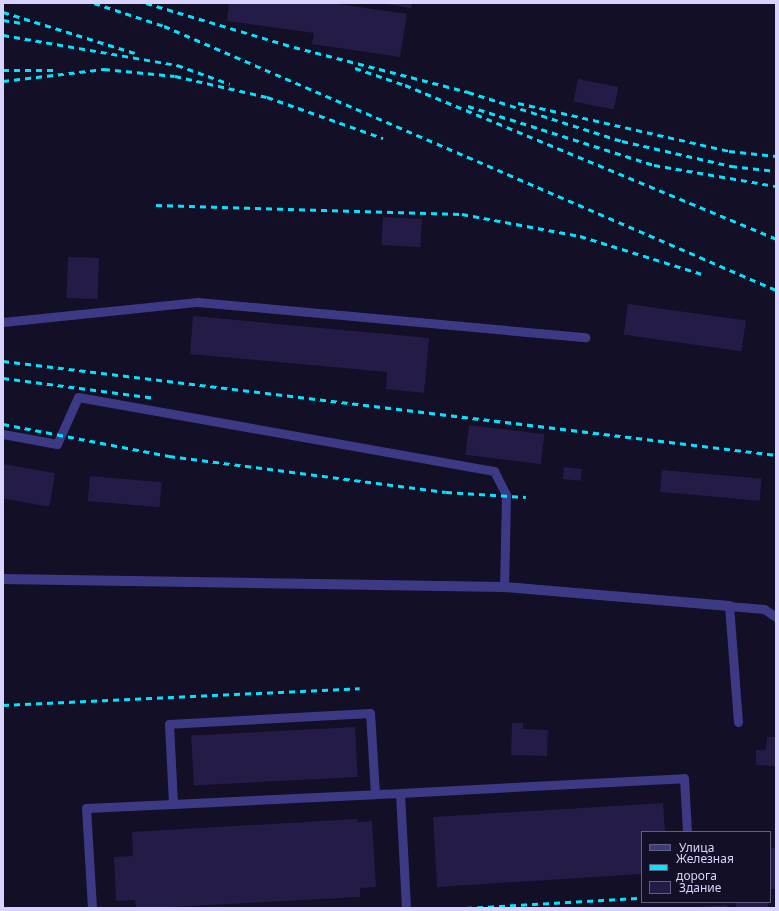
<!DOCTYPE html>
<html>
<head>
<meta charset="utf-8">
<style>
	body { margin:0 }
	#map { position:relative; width:779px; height:911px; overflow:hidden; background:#130f26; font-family:"Noto Sans",sans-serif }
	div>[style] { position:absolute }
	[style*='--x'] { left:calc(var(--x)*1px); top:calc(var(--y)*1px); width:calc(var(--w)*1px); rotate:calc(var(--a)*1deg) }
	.building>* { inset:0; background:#241b47; transform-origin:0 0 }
	.service>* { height:9px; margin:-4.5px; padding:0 4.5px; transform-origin:4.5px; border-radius:4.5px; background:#3d3a85 }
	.minor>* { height:10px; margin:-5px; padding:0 5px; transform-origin:5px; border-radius:5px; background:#3d3a85 }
	.rail>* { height:3px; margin-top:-1.5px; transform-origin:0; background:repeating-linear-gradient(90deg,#00e5ff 0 6px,transparent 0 11px) }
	span { translate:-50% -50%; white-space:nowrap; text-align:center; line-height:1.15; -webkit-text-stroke:3.5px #130f26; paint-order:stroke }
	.frame { position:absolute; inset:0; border:4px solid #d9d4ff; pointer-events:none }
	.legend { position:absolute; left:641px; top:831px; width:130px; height:72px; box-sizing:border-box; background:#130f26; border:1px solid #625e7d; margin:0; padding:5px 7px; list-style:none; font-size:12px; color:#d9d4ff }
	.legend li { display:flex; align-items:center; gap:8px; height:20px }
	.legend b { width:20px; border:1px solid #625e7d }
</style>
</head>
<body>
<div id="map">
	<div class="building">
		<i style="clip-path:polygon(229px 3px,332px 3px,407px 14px,400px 57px,312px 44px,314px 33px,227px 21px)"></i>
		<i style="clip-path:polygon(380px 3px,412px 3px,411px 8px)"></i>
		<i style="left:578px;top:79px;width:41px;height:23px;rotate:11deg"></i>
		<i style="left:383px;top:217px;width:39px;height:28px;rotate:3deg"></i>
		<i style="left:68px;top:257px;width:31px;height:41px;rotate:2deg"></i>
		<i style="left:628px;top:304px;width:119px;height:31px;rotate:8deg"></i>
		<i style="clip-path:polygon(193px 316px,429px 338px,424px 393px,386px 389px,387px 372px,190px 354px)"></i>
		<i style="left:469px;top:425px;width:76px;height:30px;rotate:7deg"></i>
		<i style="left:3px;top:464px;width:53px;height:34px;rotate:10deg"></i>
		<i style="left:564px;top:467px;width:18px;height:12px;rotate:6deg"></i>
		<i style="left:662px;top:470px;width:100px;height:22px;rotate:5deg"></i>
		<i style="left:90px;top:476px;width:72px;height:25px;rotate:5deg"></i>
		<i style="clip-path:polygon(512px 723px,523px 723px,523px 729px,548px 730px,547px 756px,511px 755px)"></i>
		<i style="left:355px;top:727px;width:50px;height:164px;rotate:87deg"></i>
		<i style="clip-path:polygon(767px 737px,776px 737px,776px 766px,756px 765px,756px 750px,766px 750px)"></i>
		<i style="clip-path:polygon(663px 803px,665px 832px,642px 832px,642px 874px,437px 887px,433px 817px)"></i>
		<i style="clip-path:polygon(357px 819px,358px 822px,372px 821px,376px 887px,360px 888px,360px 897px,152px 908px,136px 908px,135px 900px,116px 901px,114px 857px,133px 856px,132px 832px)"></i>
		<i style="left:776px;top:848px;width:41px;height:6px;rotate:90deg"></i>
		<i style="left:736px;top:902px;width:32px;height:6px"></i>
		<i style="clip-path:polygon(727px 905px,727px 908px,699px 908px,699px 907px)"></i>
	</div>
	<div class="service">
		<i style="--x:3;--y:322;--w:196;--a:-5.9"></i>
		<i style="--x:198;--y:302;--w:389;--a:5.2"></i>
		<i style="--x:3;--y:434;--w:55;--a:10.5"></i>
		<i style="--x:57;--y:444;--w:51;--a:-65.9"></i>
		<i style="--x:78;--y:397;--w:423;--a:10.1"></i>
		<i style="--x:494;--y:471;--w:27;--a:63"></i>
		<i style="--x:506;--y:495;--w:92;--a:91.2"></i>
		<i style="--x:738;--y:722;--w:116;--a:-94.4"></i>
		<i style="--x:729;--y:606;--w:35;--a:5"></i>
		<i style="--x:764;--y:609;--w:14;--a:34"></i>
		<i style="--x:400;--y:793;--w:284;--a:-3"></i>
		<i style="--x:684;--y:778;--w:54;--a:86.8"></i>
		<i style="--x:375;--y:794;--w:81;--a:-93.5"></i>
		<i style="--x:370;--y:713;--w:201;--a:176.9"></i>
		<i style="--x:169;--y:724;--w:80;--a:87.1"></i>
		<i style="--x:173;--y:804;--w:202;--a:-2.8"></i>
		<i style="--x:375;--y:794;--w:25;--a:-2"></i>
		<i style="--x:400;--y:793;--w:115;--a:87"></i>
		<i style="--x:92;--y:908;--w:100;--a:-93.4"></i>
		<i style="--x:86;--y:808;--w:87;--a:-2.6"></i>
	</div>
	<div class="minor">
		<i style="--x:3;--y:579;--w:501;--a:0.91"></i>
		<i style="--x:504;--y:587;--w:226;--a:4.8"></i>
	</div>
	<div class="rail">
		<i style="--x:94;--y:3;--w:74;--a:18.2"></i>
		<i style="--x:164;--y:26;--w:667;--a:23.33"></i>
		<i style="--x:146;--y:3;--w:154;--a:16.6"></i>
		<i style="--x:294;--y:47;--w:180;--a:14.5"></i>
		<i style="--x:468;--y:92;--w:162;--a:17.7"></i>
		<i style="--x:622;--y:141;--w:112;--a:12.9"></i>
		<i style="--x:731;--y:166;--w:45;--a:6.3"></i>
		<i style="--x:3;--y:12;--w:138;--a:17.3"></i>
		<i style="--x:3;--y:20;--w:19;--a:9"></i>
		<i style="--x:3;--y:35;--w:177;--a:9.8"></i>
		<i style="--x:177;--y:65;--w:56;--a:19.7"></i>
		<i style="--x:355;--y:68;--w:53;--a:18.8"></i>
		<i style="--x:405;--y:85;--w:402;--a:22.5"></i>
		<i style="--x:3;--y:70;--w:55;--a:0"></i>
		<i style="--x:3;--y:81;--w:102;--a:-6.8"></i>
		<i style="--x:104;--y:69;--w:71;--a:5.6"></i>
		<i style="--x:175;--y:76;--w:94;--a:12.9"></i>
		<i style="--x:267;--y:97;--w:123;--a:19.5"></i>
		<i style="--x:518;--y:103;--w:216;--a:12.8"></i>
		<i style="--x:729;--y:151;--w:47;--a:6.1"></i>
		<i style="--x:468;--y:106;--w:195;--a:17.6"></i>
		<i style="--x:654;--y:165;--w:124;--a:9.8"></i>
		<i style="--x:156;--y:205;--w:306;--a:1.7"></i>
		<i style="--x:462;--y:214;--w:120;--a:10.6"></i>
		<i style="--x:580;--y:236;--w:131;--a:17.3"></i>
		<i style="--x:3;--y:361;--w:779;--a:6.93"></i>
		<i style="--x:3;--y:378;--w:152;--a:7.5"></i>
		<i style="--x:3;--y:424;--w:169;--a:10.9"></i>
		<i style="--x:169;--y:456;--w:279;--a:7.4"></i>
		<i style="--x:446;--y:492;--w:80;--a:3.6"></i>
		<i style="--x:3;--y:705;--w:357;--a:-2.7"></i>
		<i style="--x:466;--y:908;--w:176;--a:-3.3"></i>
	</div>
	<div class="frame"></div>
	<ul class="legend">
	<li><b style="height:5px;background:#3d3a85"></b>Улица</li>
	<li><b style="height:5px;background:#00e5ff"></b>Железная дорога</li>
	<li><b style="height:11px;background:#241b47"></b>Здание</li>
	</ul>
</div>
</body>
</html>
